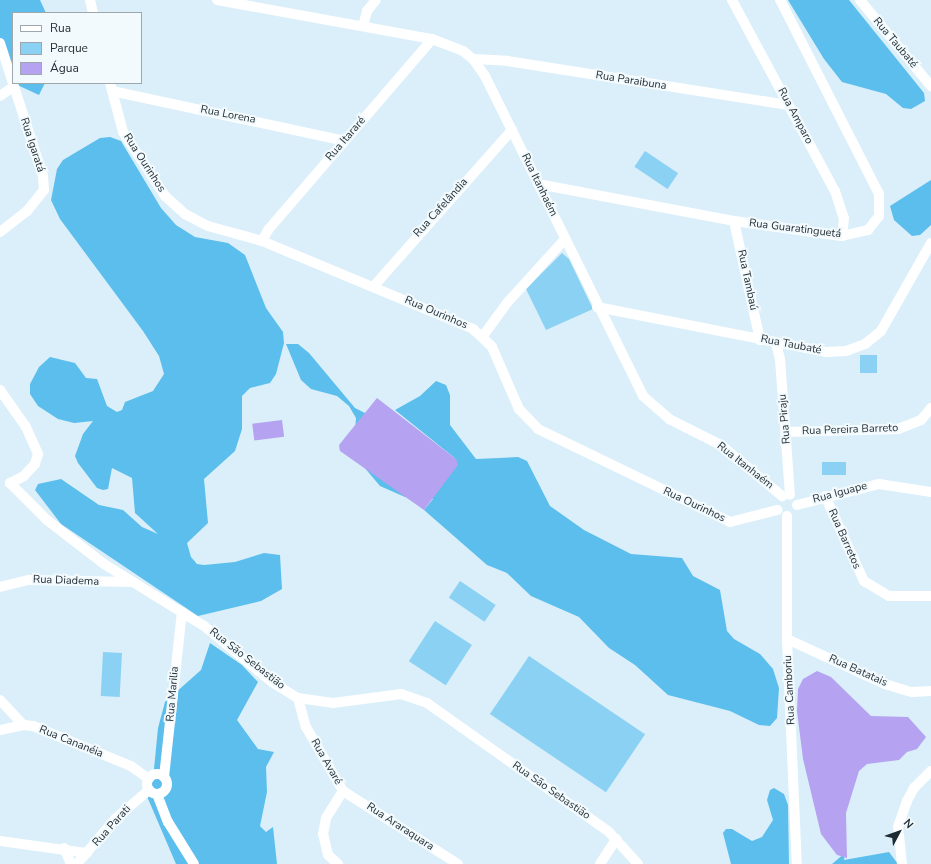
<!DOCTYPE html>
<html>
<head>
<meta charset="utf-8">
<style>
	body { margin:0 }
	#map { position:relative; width:931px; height:864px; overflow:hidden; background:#daeffa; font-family:"Nunito Sans",sans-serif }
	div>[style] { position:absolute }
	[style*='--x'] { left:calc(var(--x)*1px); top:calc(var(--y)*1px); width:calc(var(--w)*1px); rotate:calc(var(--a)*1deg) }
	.green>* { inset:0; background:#8ad1f4; transform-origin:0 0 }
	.forest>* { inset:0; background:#5bbeec }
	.water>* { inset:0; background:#b5a2f1; transform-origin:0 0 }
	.minor>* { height:10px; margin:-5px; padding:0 5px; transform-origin:5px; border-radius:5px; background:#fff }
	.minor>.ring { margin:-5px; padding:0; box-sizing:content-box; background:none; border:10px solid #fff; border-radius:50% }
	span { translate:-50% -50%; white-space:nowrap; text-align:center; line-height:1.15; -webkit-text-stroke:4px #f3fafd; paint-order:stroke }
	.street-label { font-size:11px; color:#1e2b32 }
	.legend { position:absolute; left:12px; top:12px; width:130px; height:72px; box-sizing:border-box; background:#f3fafd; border:1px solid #9ea7ac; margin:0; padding:5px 7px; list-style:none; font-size:12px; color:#1e2b32 }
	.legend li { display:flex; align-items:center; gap:8px; height:20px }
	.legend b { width:20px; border:1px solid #9ea7ac }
	.north { position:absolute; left:879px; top:812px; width:40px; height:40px; -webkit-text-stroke:3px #f3fafd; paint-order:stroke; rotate:49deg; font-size:11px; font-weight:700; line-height:16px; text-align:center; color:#1e2b32 }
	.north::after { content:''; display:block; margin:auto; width:14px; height:18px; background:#1e2b32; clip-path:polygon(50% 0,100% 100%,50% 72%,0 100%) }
</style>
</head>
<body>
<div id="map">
	<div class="green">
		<i style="left:645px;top:151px;width:40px;height:19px;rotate:34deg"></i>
		<i style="clip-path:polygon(562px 253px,569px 259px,593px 309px,546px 330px,526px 289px)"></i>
		<i style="left:860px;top:355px;width:17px;height:18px"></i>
		<i style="left:846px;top:462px;width:13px;height:24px;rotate:90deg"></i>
		<i style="left:460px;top:581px;width:43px;height:20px;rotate:34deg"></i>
		<i style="left:435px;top:621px;width:44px;height:48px;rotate:33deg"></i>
		<i style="left:103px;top:652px;width:19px;height:44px;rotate:3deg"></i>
		<i style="left:529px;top:656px;width:140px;height:70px;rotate:34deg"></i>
	</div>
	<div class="forest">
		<i style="clip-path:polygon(0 0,40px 0,46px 13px,13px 13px,13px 83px,0 59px)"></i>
		<i style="clip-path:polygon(788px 0,849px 0,924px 93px,925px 101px,911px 109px,903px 108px,886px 94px,842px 82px,824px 59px)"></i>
		<i style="clip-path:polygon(13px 83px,45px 83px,39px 95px)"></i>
		<i style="clip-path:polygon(110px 137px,121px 141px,161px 208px,176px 225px,195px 237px,228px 243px,245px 255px,266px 308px,283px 332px,284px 343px,276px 374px,270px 383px,250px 388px,242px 396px,242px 429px,235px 451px,204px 479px,208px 523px,187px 543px,191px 557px,197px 564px,204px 565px,235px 562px,264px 553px,280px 555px,282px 589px,261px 601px,198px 616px,61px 524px,35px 490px,38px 484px,61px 479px,99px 505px,123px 510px,142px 527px,158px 534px,135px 513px,132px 478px,112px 468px,108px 489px,103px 490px,97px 488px,78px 463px,75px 456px,83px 434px,93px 421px,74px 423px,58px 419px,38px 406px,30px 394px,30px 384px,39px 367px,50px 357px,75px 363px,86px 378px,97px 379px,107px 406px,117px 412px,122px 410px,125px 402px,153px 391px,164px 374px,159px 356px,143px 331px,60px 219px,51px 200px,57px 169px,63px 160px,100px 138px)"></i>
		<i style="clip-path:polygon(931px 180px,931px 225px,920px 235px,912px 236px,894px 220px,890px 206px)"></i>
		<i style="clip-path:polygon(286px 344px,298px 344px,309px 353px,355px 408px,456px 459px,395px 410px,420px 396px,436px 381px,446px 385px,450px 395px,450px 425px,476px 459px,518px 457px,527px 461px,550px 506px,584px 530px,631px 554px,682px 558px,693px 576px,720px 590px,727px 631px,734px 639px,760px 654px,773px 669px,779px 688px,777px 718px,770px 726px,759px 725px,730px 711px,668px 695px,635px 665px,609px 648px,579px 617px,531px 596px,507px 573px,487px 565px,424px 510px,433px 499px,405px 497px,380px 486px,353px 454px,339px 448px,350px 444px,355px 432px,356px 418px,349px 406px,337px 396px,311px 389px,301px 380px)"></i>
		<i style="clip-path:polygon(210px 643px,242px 665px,258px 682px,237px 720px,258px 749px,274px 752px,266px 767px,267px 792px,260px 826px,266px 832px,273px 827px,277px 864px,176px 864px,146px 794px,153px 779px,158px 728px,165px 702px,201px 670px)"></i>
		<i style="clip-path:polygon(774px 788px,784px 794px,788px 805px,789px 864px,731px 864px,723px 833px,726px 829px,732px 829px,752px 841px,762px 837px,773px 820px,767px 800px,770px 790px)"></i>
		<i style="clip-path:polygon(889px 852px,898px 864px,832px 864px,845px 853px,844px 860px)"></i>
	</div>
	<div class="water">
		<i style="clip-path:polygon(377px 398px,456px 459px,458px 465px,424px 510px,340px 451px,339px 445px)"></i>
		<i style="left:282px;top:420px;width:17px;height:30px;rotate:83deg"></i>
		<i style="clip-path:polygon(817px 671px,831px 677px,871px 716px,908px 717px,926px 737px,917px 749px,907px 752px,899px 760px,867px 764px,859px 771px,846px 813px,847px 858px,837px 855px,821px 834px,803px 759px,797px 711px,798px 689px,803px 679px)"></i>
	</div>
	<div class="minor">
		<i style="--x:90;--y:0;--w:13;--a:77"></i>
		<i style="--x:217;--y:0;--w:219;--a:10.3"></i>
		<i style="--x:432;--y:39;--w:33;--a:21"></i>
		<i style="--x:463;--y:51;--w:13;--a:39"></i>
		<i style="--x:473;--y:59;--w:21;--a:55"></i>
		<i style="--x:485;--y:76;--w:357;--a:63.7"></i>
		<i style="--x:643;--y:396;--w:35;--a:41"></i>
		<i style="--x:669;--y:419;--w:58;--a:26.6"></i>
		<i style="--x:721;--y:445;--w:80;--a:39.9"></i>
		<i style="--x:732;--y:0;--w:217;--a:61.7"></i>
		<i style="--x:835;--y:191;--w:28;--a:72"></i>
		<i style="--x:844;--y:218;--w:18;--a:96"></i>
		<i style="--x:860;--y:0;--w:112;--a:50.5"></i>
		<i style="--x:363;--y:26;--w:16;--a:-75"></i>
		<i style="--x:367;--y:11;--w:14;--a:-51"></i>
		<i style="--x:0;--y:43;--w:140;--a:72.1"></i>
		<i style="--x:43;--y:176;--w:14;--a:86"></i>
		<i style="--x:44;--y:190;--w:27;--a:129"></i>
		<i style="--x:27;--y:211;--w:34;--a:142"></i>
		<i style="--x:473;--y:59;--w:34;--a:3"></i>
		<i style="--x:507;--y:61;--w:285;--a:8.9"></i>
		<i style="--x:110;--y:83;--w:51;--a:75.1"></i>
		<i style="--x:123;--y:132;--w:77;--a:56.7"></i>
		<i style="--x:165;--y:196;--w:27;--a:42"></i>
		<i style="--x:185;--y:214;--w:26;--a:28"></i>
		<i style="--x:208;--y:226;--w:56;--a:15.5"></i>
		<i style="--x:262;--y:241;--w:229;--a:22.6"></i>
		<i style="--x:473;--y:329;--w:26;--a:43"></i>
		<i style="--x:492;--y:347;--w:68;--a:66.5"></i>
		<i style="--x:519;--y:409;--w:28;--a:46"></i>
		<i style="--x:538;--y:429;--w:213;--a:25.8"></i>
		<i style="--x:730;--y:522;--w:49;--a:-14.3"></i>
		<i style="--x:112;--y:91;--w:238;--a:12.1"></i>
		<i style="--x:0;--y:96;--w:16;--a:-35"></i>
		<i style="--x:538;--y:184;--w:199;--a:10.7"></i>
		<i style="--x:734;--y:221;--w:109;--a:7.9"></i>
		<i style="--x:842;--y:236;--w:27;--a:-13"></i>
		<i style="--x:868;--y:230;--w:18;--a:-52"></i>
		<i style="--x:879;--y:216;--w:22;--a:-90"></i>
		<i style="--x:879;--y:194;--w:218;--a:-117"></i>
		<i style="--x:734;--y:221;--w:122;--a:77.7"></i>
		<i style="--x:262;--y:241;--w:13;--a:-61"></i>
		<i style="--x:268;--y:230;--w:252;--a:-49.3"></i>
		<i style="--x:373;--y:287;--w:210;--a:-48.5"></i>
		<i style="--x:597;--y:307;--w:233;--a:11.1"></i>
		<i style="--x:826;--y:352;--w:20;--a:-3"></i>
		<i style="--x:846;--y:351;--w:20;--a:-20"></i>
		<i style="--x:865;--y:344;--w:21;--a:-39"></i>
		<i style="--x:881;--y:331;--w:101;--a:-60.4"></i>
		<i style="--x:483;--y:336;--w:41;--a:-54"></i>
		<i style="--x:507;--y:303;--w:86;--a:-47.8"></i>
		<i style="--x:776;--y:343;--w:16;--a:76"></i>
		<i style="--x:780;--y:359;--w:136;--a:85.8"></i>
		<i style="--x:0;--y:390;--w:45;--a:54.9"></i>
		<i style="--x:26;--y:427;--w:30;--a:66"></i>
		<i style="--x:38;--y:454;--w:10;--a:107"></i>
		<i style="--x:35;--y:464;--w:16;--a:133"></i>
		<i style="--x:24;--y:476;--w:16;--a:153"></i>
		<i style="--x:10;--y:483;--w:52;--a:45"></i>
		<i style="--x:47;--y:520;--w:72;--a:37.7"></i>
		<i style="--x:104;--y:564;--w:118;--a:31.8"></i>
		<i style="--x:204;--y:626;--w:88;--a:39.5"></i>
		<i style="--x:272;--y:682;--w:31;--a:32"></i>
		<i style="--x:298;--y:698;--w:35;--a:8"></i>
		<i style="--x:333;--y:703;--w:69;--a:-7.5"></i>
		<i style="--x:401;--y:694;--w:28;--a:19"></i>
		<i style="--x:427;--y:703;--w:223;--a:35.3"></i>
		<i style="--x:609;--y:832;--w:43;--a:47.8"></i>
		<i style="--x:786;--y:432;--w:112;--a:-1.5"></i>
		<i style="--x:898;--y:429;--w:25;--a:-21"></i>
		<i style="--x:921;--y:420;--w:16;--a:-50"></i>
		<i style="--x:825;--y:496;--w:94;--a:65.4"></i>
		<i style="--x:864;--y:581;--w:29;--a:31"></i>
		<i style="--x:889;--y:596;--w:42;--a:0"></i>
		<i style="--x:797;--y:505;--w:85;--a:-14.4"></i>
		<i style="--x:879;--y:484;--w:53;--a:8.7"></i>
		<i style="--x:787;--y:516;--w:123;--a:90"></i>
		<i style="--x:787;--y:639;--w:225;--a:87.5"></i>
		<i style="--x:0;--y:587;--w:30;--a:-14"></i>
		<i style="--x:29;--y:580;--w:104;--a:1.1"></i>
		<i style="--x:787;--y:639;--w:108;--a:24.7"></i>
		<i style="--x:885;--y:684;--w:28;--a:17"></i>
		<i style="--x:912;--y:692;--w:19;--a:-3"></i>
		<i style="--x:298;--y:698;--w:30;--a:75"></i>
		<i style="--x:306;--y:727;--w:74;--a:60"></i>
		<i style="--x:343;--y:791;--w:136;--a:32.4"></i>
		<i style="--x:0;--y:700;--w:34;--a:47"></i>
		<i style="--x:23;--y:725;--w:10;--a:6"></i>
		<i style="--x:33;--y:726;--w:106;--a:22.2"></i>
		<i style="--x:131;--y:766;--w:22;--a:36"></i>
		<i style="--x:0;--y:730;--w:24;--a:-12"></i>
		<i class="ring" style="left:147px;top:774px;width:10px;height:10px"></i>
		<i style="--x:164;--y:777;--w:166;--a:-83.8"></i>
		<i style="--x:157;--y:794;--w:30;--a:69"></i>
		<i style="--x:168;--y:822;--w:49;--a:58.2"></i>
		<i style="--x:0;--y:841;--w:88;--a:7.9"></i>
		<i style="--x:64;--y:848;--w:17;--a:66"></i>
		<i style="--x:77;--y:864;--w:59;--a:-49.8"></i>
		<i style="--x:115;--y:819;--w:45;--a:-40.5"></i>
		<i style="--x:338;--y:864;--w:13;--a:-138"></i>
		<i style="--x:328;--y:855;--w:22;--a:-103"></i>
		<i style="--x:323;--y:834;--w:16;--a:-79"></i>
		<i style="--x:326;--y:818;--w:32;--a:-58"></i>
		<i style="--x:600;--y:864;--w:30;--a:-57"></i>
		<i style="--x:902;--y:864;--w:37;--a:-96"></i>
		<i style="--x:898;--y:827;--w:28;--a:-71"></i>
		<i style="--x:907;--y:801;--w:15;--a:-62"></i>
		<i style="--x:914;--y:788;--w:24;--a:-45"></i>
	</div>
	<div class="street-label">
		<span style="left:895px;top:43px;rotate:50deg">Rua Taubaté</span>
		<span style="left:631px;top:81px;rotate:9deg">Rua Paraibuna</span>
		<span style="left:228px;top:115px;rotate:11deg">Rua Lorena</span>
		<span style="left:795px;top:116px;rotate:62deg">Rua Amparo</span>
		<span style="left:346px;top:139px;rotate:-49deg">Rua Itararé</span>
		<span style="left:32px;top:145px;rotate:72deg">Rua Igaratá</span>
		<span style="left:144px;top:163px;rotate:57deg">Rua Ourinhos</span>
		<span style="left:539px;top:185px;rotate:64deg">Rua Itanhaém</span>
		<span style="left:441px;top:208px;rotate:-48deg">Rua Cafelândia</span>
		<span style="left:795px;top:229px;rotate:7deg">Rua Guaratinguetá</span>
		<span style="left:747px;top:280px;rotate:78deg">Rua Tambaú</span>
		<span style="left:436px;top:313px;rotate:23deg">Rua Ourinhos</span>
		<span style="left:791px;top:345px;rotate:11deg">Rua Taubaté</span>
		<span style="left:785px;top:419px;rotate:-95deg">Rua Piraju</span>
		<span style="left:850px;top:430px;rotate:-2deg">Rua Pereira Barreto</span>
		<span style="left:745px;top:466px;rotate:38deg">Rua Itanhaém</span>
		<span style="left:840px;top:493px;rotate:-15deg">Rua Iguape</span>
		<span style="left:694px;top:505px;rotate:25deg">Rua Ourinhos</span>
		<span style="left:844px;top:539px;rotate:66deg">Rua Barretos</span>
		<span style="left:66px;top:581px;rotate:2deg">Rua Diadema</span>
		<span style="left:247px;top:659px;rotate:38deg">Rua São Sebastião</span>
		<span style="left:858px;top:671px;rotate:24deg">Rua Batatais</span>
		<span style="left:790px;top:690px;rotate:-93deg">Rua Camboriu</span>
		<span style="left:173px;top:694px;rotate:-85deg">Rua Marilia</span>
		<span style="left:71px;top:742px;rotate:22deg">Rua Cananéia</span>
		<span style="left:326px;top:762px;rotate:60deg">Rua Avaré</span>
		<span style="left:551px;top:791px;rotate:35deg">Rua São Sebastião</span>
		<span style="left:112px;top:826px;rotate:-48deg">Rua Parati</span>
		<span style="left:400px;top:827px;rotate:33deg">Rua Araraquara</span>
	</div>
	<ul class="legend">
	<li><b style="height:5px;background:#fff"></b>Rua</li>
	<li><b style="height:11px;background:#8ad1f4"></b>Parque</li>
	<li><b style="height:11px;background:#b5a2f1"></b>Água</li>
	</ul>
	<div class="north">N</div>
</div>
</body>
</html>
